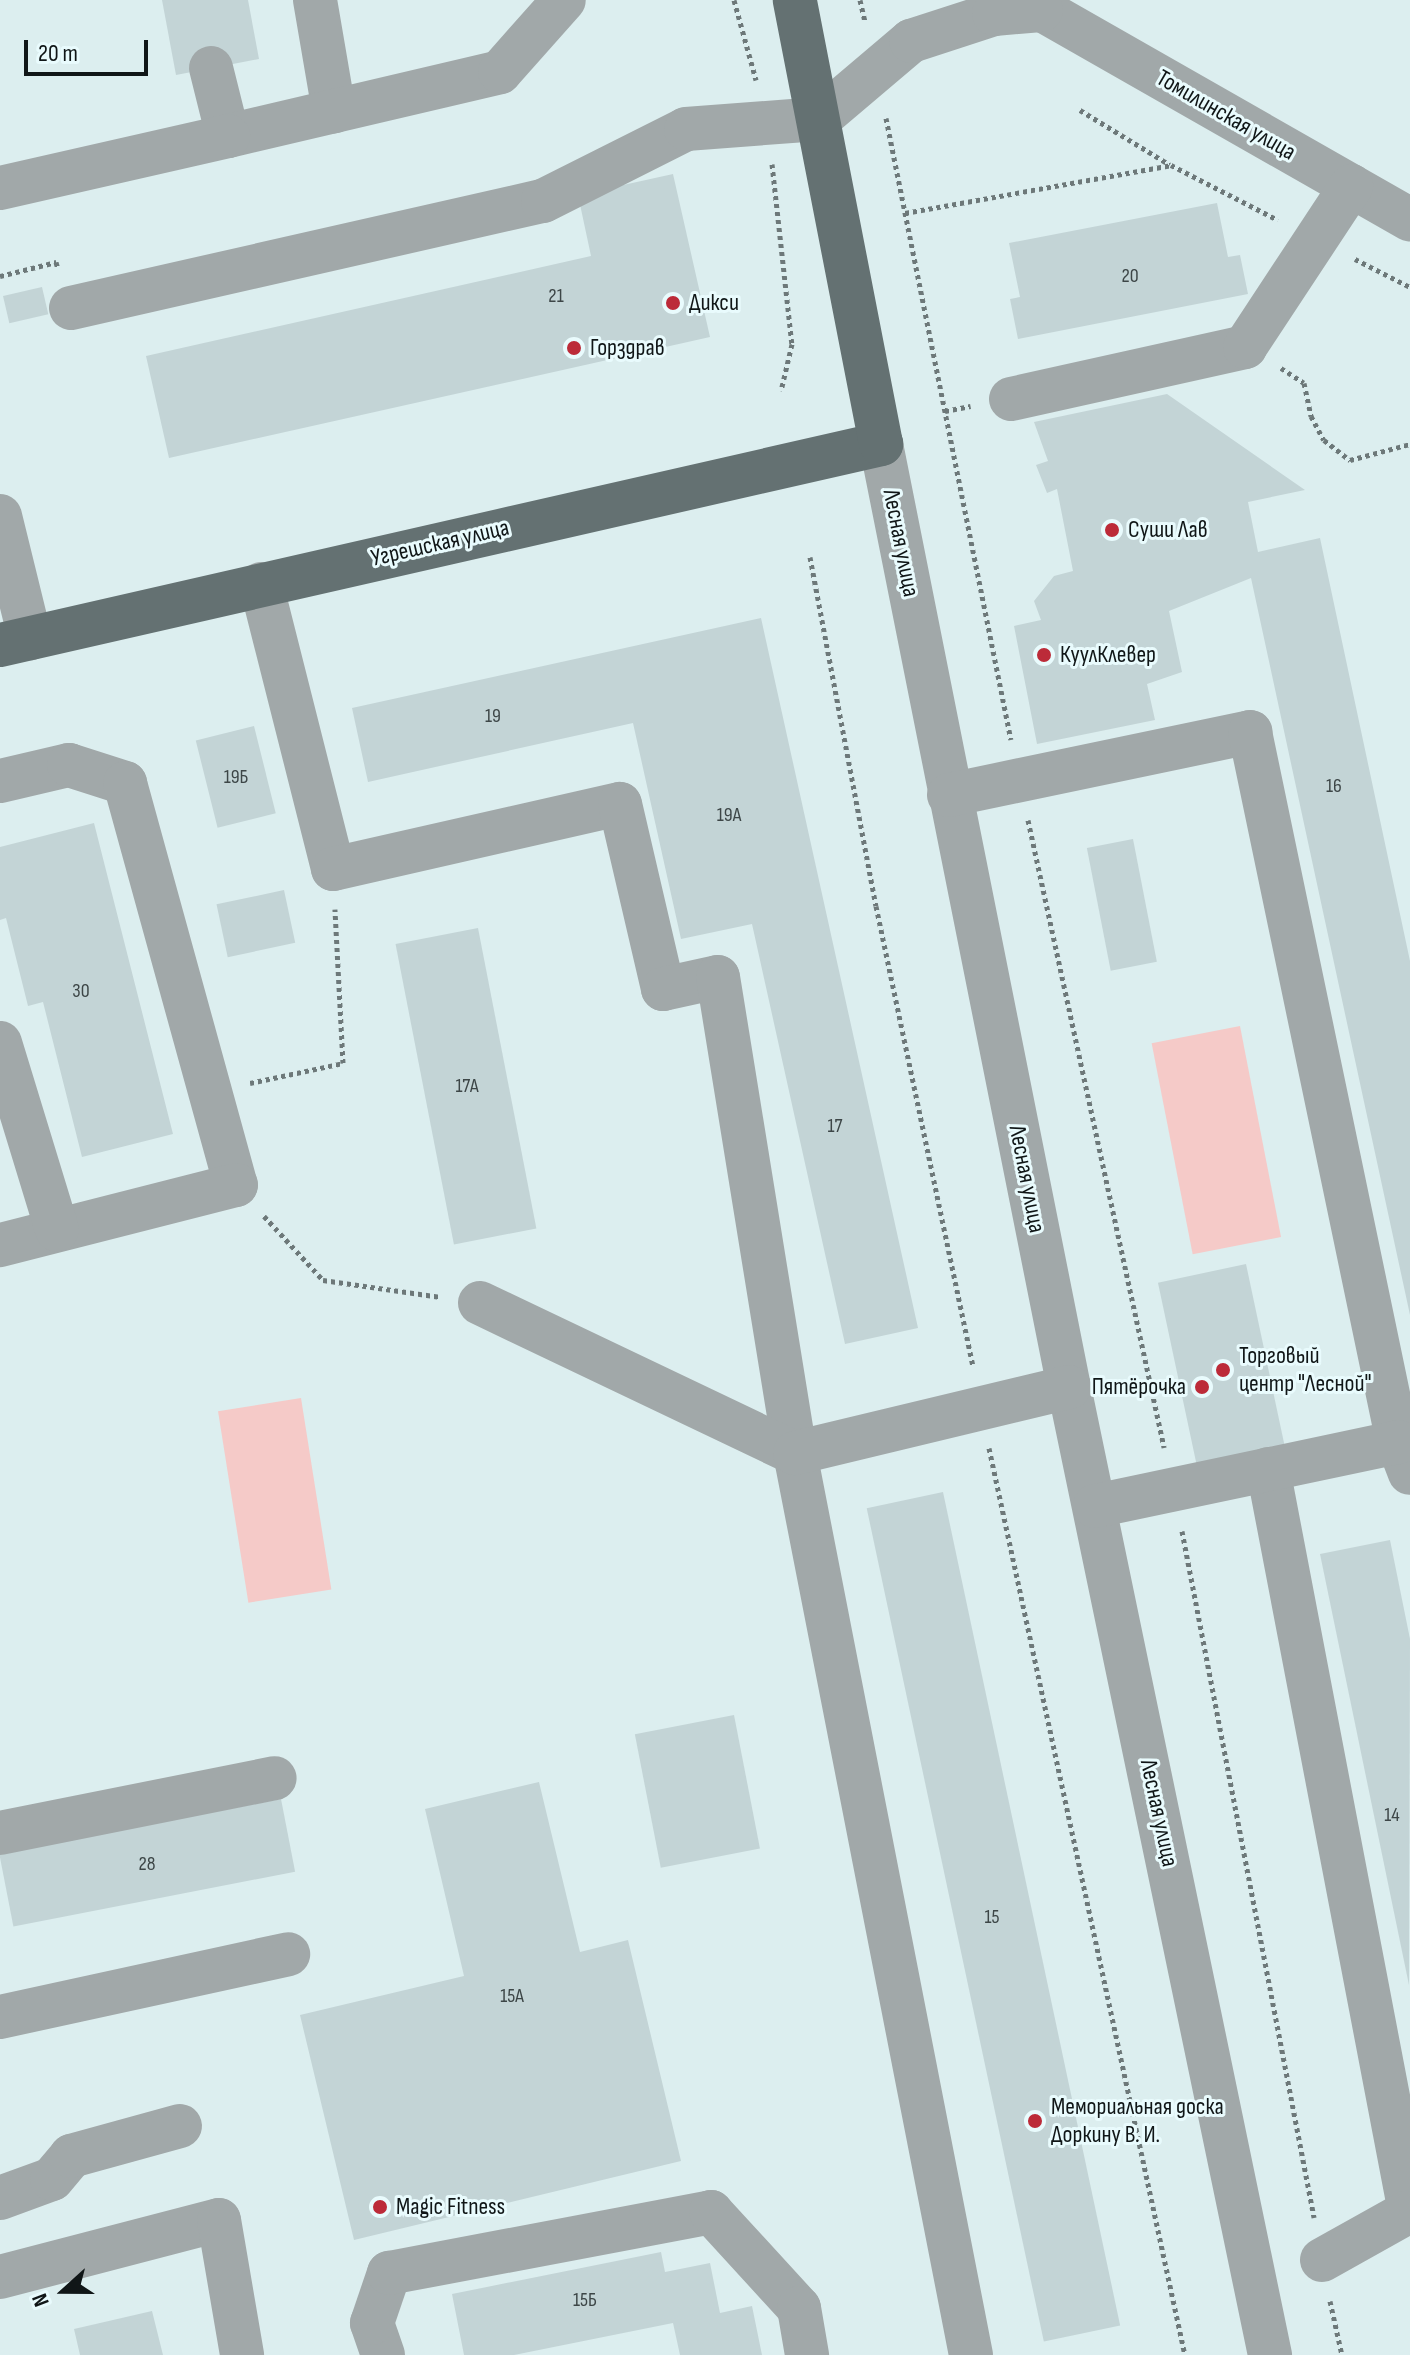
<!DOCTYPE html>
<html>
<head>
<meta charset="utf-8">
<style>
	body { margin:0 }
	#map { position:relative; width:1410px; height:2355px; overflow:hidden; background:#dceeef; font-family:"Sofia Sans Condensed",sans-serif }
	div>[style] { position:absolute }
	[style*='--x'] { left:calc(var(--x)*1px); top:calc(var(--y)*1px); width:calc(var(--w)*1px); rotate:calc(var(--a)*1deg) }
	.green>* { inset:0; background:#f5cac8; transform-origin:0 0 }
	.building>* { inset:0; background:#c3d4d6; transform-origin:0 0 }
	.path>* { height:5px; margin-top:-2.5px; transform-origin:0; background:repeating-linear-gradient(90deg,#6d7879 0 4px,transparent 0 8px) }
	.minor>* { height:44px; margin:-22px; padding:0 22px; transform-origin:22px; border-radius:22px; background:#a1a8a9 }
	.major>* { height:44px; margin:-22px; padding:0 22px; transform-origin:22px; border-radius:22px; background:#647172 }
	.dots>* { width:22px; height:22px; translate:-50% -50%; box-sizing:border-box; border:4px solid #e9fbfd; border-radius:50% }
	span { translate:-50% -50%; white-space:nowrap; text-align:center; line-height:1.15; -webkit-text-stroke:6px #e9fbfd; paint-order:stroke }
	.number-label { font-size:20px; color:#3d4647 }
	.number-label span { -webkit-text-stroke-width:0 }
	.street-label { font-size:24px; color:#101617 }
	.poi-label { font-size:24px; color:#101617 }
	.left { translate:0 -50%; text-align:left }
	.right { translate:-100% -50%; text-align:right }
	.north { position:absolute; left:24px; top:2251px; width:80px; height:80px; -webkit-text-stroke:6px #e9fbfd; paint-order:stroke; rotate:249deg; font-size:22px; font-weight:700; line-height:32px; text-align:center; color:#101617 }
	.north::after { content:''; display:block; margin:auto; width:28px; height:36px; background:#101617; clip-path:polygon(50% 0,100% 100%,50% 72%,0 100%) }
	.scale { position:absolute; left:24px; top:40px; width:124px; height:36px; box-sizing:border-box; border:4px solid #101617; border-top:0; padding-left:10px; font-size:24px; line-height:28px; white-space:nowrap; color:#101617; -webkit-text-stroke:6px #e9fbfd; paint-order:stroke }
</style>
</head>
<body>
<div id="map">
	<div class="green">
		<i style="left:1240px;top:1026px;width:215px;height:90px;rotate:79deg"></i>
		<i style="left:301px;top:1398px;width:194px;height:84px;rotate:81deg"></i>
	</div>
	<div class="building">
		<i style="clip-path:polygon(162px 0,248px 0,259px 59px,176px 75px)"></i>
		<i style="clip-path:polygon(673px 174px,710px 337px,169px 458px,146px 356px,591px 256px,578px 195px)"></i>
		<i style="clip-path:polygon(1217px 203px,1228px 257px,1240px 255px,1248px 294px,1018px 339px,1010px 299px,1020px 297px,1009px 243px)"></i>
		<i style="left:42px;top:287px;width:28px;height:40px;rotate:77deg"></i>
		<i style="clip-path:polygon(1167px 394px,1305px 490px,1248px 502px,1258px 552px,1320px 538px,1410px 961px,1410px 1315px,1251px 578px,1169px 611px,1182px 672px,1147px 684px,1155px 720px,1037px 744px,1014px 626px,1041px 620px,1034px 601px,1054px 576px,1073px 571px,1057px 489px,1047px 493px,1036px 465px,1048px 461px,1034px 422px)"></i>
		<i style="clip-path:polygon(761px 618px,918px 1328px,845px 1344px,752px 924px,681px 939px,633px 723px,368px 782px,352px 708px)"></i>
		<i style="left:254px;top:726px;width:90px;height:60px;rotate:76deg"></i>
		<i style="clip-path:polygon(94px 823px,173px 1134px,82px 1157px,43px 1002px,28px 1006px,6px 918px,0 920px,0 847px)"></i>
		<i style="left:1133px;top:839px;width:125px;height:47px;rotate:79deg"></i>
		<i style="left:284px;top:890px;width:54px;height:69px;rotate:78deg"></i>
		<i style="left:478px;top:928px;width:306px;height:84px;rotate:79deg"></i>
		<i style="left:1246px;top:1264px;width:198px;height:90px;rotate:78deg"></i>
		<i style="left:943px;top:1492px;width:852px;height:78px;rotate:78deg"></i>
		<i style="clip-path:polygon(1390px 1540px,1410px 1639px,1409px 1985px,1320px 1554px)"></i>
		<i style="left:734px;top:1715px;width:136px;height:101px;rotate:79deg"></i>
		<i style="clip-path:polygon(539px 1782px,580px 1952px,628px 1940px,681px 2161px,354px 2240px,300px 2015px,464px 1976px,425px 1809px)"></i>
		<i style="left:281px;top:1799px;width:74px;height:287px;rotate:79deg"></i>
		<i style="clip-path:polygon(661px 2252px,665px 2272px,710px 2263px,720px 2313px,752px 2306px,762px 2355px,680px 2355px,673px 2323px,514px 2355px,464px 2355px,452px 2294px)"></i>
		<i style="clip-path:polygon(152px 2311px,163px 2355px,80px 2355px,74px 2329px)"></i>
	</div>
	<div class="path">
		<i style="--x:734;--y:0;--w:83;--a:74.6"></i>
		<i style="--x:860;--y:0;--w:23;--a:77"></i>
		<i style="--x:1080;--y:110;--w:105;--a:31.4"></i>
		<i style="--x:886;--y:118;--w:634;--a:78.64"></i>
		<i style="--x:772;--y:164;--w:181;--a:83.7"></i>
		<i style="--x:792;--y:344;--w:48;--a:103.2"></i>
		<i style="--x:905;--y:213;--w:270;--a:-10.2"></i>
		<i style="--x:1171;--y:165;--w:120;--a:27.2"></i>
		<i style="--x:1355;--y:259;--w:62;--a:27"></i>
		<i style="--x:0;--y:276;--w:58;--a:-14"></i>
		<i style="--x:56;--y:262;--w:7;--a:74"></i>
		<i style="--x:1281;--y:368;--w:27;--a:33"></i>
		<i style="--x:1304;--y:383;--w:34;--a:78"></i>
		<i style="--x:1311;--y:416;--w:27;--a:62"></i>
		<i style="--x:1324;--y:440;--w:33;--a:38"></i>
		<i style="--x:1350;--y:460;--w:62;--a:-14.9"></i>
		<i style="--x:945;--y:411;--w:26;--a:-11"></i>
		<i style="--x:810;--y:557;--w:355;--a:79.3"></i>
		<i style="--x:876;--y:906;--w:471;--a:78.1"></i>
		<i style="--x:1028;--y:820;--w:642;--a:77.76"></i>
		<i style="--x:250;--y:1083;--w:95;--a:-12.1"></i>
		<i style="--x:343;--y:1063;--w:154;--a:-93"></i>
		<i style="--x:264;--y:1216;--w:87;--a:47.3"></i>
		<i style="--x:323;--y:1280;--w:119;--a:8.2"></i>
		<i style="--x:989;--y:1448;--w:928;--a:77.81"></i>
		<i style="--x:1182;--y:1531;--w:699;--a:79.11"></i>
		<i style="--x:1330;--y:2301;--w:55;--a:77.5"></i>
	</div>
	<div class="minor">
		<i style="--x:315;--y:0;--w:113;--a:80.3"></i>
		<i style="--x:1025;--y:0;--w:443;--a:29.7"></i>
		<i style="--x:211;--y:68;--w:70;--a:76"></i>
		<i style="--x:228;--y:136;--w:279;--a:-13.2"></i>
		<i style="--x:500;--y:72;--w:96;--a:-48.4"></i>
		<i style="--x:0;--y:188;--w:234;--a:-12.8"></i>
		<i style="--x:71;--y:308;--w:484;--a:-12.8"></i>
		<i style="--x:543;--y:201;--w:160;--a:-26.7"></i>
		<i style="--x:686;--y:129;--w:133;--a:-4.3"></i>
		<i style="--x:819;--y:119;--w:121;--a:-40.3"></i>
		<i style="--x:911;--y:41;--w:87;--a:-18"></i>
		<i style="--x:994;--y:14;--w:47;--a:-4.9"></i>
		<i style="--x:1011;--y:399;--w:240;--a:-12.5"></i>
		<i style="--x:1245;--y:347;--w:193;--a:-56.6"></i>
		<i style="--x:881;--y:444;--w:962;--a:78.73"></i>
		<i style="--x:1069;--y:1387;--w:989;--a:78.27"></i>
		<i style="--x:0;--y:516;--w:126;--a:76.2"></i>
		<i style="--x:261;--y:584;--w:294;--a:75.8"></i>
		<i style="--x:333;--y:869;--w:294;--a:-12.8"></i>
		<i style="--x:620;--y:804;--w:190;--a:76.9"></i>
		<i style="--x:663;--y:989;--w:56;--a:-12.3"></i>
		<i style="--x:718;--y:977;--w:482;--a:80.8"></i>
		<i style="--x:795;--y:1453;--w:919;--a:78.96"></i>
		<i style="--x:0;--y:781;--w:71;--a:-13.1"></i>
		<i style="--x:69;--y:765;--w:59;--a:17.8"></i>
		<i style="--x:125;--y:783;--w:417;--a:74.6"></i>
		<i style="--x:236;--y:1185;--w:244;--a:165.7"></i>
		<i style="--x:949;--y:795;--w:308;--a:-11.8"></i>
		<i style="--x:1250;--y:732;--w:725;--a:78.23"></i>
		<i style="--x:1398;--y:1442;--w:33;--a:69"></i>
		<i style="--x:0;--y:1043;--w:195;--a:73"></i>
		<i style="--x:480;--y:1303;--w:349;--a:25.5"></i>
		<i style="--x:795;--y:1453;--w:282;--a:-13.5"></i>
		<i style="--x:1268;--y:1469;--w:756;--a:79.18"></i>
		<i style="--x:1095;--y:1506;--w:310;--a:-11.9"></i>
		<i style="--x:0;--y:1833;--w:280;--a:-11.3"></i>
		<i style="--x:0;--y:2017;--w:295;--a:-12.3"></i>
		<i style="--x:0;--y:2198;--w:55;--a:-20.1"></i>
		<i style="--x:52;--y:2179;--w:30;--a:-50"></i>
		<i style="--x:71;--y:2156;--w:113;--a:-15.4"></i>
		<i style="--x:1322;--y:2260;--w:98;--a:-29.2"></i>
		<i style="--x:0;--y:2277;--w:226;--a:-14.6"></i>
		<i style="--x:219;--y:2220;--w:137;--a:80.3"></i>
		<i style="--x:383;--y:2355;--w:34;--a:-109"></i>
		<i style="--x:372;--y:2323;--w:53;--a:-71.2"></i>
		<i style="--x:389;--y:2273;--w:328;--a:-10.7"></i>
		<i style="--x:711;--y:2212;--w:130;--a:47.5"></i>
		<i style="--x:799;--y:2308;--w:48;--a:80.3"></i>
	</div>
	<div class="major">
		<i style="--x:0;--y:645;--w:904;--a:-12.85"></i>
		<i style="--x:881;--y:444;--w:452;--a:-101"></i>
	</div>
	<div class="dots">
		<i style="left:673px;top:303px;background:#bc2b39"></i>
		<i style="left:574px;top:348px;background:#bc2b39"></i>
		<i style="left:1112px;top:530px;background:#bc2b39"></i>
		<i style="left:1044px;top:655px;background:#bc2b39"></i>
		<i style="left:1223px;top:1370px;background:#bc2b39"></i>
		<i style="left:1202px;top:1387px;background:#bc2b39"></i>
		<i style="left:1035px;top:2121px;background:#bc2b39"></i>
		<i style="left:380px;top:2207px;background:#bc2b39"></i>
	</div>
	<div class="number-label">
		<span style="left:1130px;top:276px">20</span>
		<span style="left:556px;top:296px">21</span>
		<span style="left:493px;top:716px">19</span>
		<span style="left:236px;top:777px">19Б</span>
		<span style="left:1334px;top:786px">16</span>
		<span style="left:729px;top:815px">19А</span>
		<span style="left:81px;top:991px">30</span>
		<span style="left:467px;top:1086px">17А</span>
		<span style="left:835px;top:1126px">17</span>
		<span style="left:1392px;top:1815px">14</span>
		<span style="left:147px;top:1864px">28</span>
		<span style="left:992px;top:1917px">15</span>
		<span style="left:512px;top:1996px">15А</span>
		<span style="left:585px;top:2300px">15Б</span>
	</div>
	<div class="street-label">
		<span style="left:1226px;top:115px;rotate:30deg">Томилинская улица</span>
		<span style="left:440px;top:543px;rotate:-13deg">Угрешская улица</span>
		<span style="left:901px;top:543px;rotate:79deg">Лесная улица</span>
		<span style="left:1027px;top:1179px;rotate:79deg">Лесная улица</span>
		<span style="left:1159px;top:1813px;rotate:78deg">Лесная улица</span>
	</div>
	<div class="poi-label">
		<span class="left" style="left:689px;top:303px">Дикси</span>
		<span class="left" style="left:590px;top:348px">Горздрав</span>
		<span class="left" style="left:1128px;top:530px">Суши Лав</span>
		<span class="left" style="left:1060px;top:655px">КуулКлевер</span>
		<span class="left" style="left:1239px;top:1370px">Торговый<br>центр "Лесной"</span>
		<span class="right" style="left:1186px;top:1387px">Пятёрочка</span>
		<span class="left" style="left:1051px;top:2121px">Мемориальная доска<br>Доркину В. И.</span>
		<span class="left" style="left:396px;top:2207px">Magic Fitness</span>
	</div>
	<div class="north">N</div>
	<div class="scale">20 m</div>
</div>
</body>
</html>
